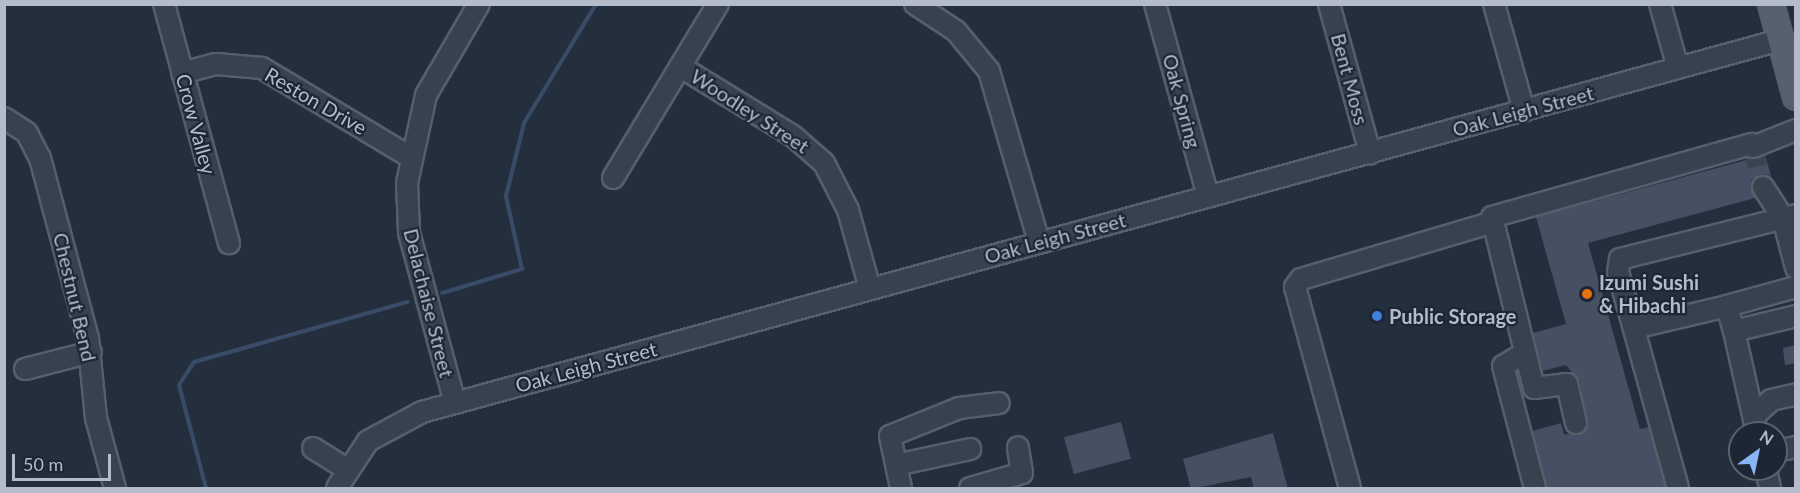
<!DOCTYPE html>
<html>
<head>
<meta charset="utf-8">
<style>
	body { margin:0 }
	#map { position:relative; width:1800px; height:493px; overflow:hidden; background:#242f3e; font-family:Lato,sans-serif }
	div>[style] { position:absolute }
	[style*='--x'] { left:calc(var(--x)*1px); top:calc(var(--y)*1px); width:calc(var(--w)*1px); rotate:calc(var(--a)*1deg) }
	.stream>* { height:4px; margin:-2px; padding:0 2px; transform-origin:2px; border-radius:2px; background:#394c67 }
	.building>* { inset:0; background:#455162; transform-origin:0 0 }
	.minor-tunnel>* { height:20px; margin-top:-10px; transform-origin:0; background:repeating-linear-gradient(90deg,#3a4453 0 20px,transparent 0 30px) }
	.roads { filter:drop-shadow(2px 0 #565f6c) drop-shadow(-2px 0 #565f6c) drop-shadow(0 2px #565f6c) drop-shadow(0 -2px #565f6c) }
	.minor>* { height:20px; margin:-10px; padding:0 10px; transform-origin:10px; border-radius:10px; background:#38414e }
	.major>* { height:24px; margin:-12px; padding:0 12px; transform-origin:12px; border-radius:12px; background:#56606e }
	.dots>* { width:16px; height:16px; translate:-50% -50%; box-sizing:border-box; border:3px solid #1d2633; border-radius:50% }
	span { translate:-50% -50%; white-space:nowrap; text-align:center; line-height:1.15; -webkit-text-stroke:4.5px #1d2633; paint-order:stroke }
	.street-label { font-size:20px; color:#b4bcc9 }
	.poi-label { font-size:20px; color:#b4bcc9; font-weight:700 }
	.left { translate:0 -50%; text-align:left }
	.frame { position:absolute; inset:0; border:6px solid #b4bcc9; pointer-events:none }
	.north { position:absolute; left:1728px; top:421px; width:60px; height:60px; box-sizing:border-box; background:#1d2633; border:2px solid #59626f; border-radius:50%; rotate:33deg; font-size:16px; font-weight:700; line-height:24px; text-align:center; color:#b4bcc9 }
	.north::after { content:''; display:block; margin:auto; width:21px; height:27px; background:#8ab4f8; clip-path:polygon(50% 0,100% 100%,50% 72%,0 100%) }
	.scale { position:absolute; left:12px; top:454px; width:99px; height:27px; box-sizing:border-box; border:3px solid #b4bcc9; border-top:0; padding-left:8px; font-size:18px; line-height:21px; white-space:nowrap; color:#b4bcc9; -webkit-text-stroke:4px #1d2633; paint-order:stroke }
</style>
</head>
<body>
<div id="map">
	<div class="stream">
		<i style="--x:442;--y:293;--w:84;--a:-16.7"></i>
		<i style="--x:522;--y:269;--w:75;--a:-102.4"></i>
		<i style="--x:506;--y:196;--w:75;--a:-76.1"></i>
		<i style="--x:524;--y:123;--w:139;--a:-58.8"></i>
		<i style="--x:206;--y:488;--w:106;--a:-104.7"></i>
		<i style="--x:179;--y:385;--w:27;--a:-57"></i>
		<i style="--x:194;--y:362;--w:222;--a:-15.7"></i>
	</div>
	<div class="building">
		<i style="clip-path:polygon(1765px 155px,1772px 179px,1762px 175px,1753px 181px,1755px 198px,1588px 243px,1640px 429px,1649px 427px,1666px 489px,1547px 489px,1532px 431px,1561px 423px,1564px 434px,1578px 435px,1588px 421px,1579px 381px,1566px 365px,1542px 371px,1533px 333px,1566px 324px,1536px 217px)"></i>
		<i style="clip-path:polygon(1796px 345px,1796px 363px,1785px 365px,1783px 348px)"></i>
		<i style="left:1121px;top:422px;width:38px;height:59px;rotate:75deg"></i>
		<i style="clip-path:polygon(1273px 433px,1288px 489px,1254px 489px,1251px 477px,1191px 489px,1183px 459px)"></i>
	</div>
	<div class="minor-tunnel">
		<i style="--x:1753;--y:147;--w:41;--a:76"></i>
	</div>
	<div class="roads">
		<div class="minor">
			<i style="--x:164;--y:4;--w:248;--a:74.8"></i>
			<i style="--x:915;--y:4;--w:49;--a:33.4"></i>
			<i style="--x:956;--y:31;--w:52;--a:50.5"></i>
			<i style="--x:989;--y:71;--w:178;--a:73.7"></i>
			<i style="--x:1155;--y:4;--w:200;--a:74.6"></i>
			<i style="--x:1329;--y:4;--w:155;--a:74.6"></i>
			<i style="--x:1494;--y:4;--w:111;--a:74.3"></i>
			<i style="--x:1660;--y:4;--w:66;--a:74.3"></i>
			<i style="--x:681;--y:67;--w:132;--a:31.6"></i>
			<i style="--x:793;--y:136;--w:41;--a:41.1"></i>
			<i style="--x:824;--y:163;--w:53;--a:62.9"></i>
			<i style="--x:848;--y:210;--w:82;--a:74.4"></i>
			<i style="--x:182;--y:73;--w:35;--a:-15"></i>
			<i style="--x:216;--y:64;--w:46;--a:5"></i>
			<i style="--x:262;--y:68;--w:173;--a:31"></i>
			<i style="--x:4;--y:118;--w:27;--a:33"></i>
			<i style="--x:27;--y:133;--w:28;--a:63"></i>
			<i style="--x:40;--y:158;--w:186;--a:75.1"></i>
			<i style="--x:88;--y:338;--w:80;--a:84.3"></i>
			<i style="--x:96;--y:418;--w:73;--a:74.8"></i>
			<i style="--x:1753;--y:147;--w:46;--a:-21.6"></i>
			<i style="--x:613;--y:178;--w:203;--a:-58.9"></i>
			<i style="--x:1763;--y:187;--w:37;--a:57"></i>
			<i style="--x:1783;--y:218;--w:52;--a:75.4"></i>
			<i style="--x:1634;--y:328;--w:96;--a:-13.3"></i>
			<i style="--x:1734;--y:331;--w:26;--a:-106"></i>
			<i style="--x:1727;--y:306;--w:72;--a:-15.4"></i>
			<i style="--x:1523;--y:354;--w:23;--a:149"></i>
			<i style="--x:1503;--y:366;--w:126;--a:75.3"></i>
			<i style="--x:25;--y:369;--w:68;--a:-14.4"></i>
			<i style="--x:455;--y:403;--w:177;--a:-105.1"></i>
			<i style="--x:409;--y:232;--w:49;--a:-92.3"></i>
			<i style="--x:407;--y:183;--w:90;--a:-77.8"></i>
			<i style="--x:426;--y:95;--w:105;--a:-59.8"></i>
			<i style="--x:1754;--y:416;--w:23;--a:-43"></i>
			<i style="--x:1771;--y:400;--w:26;--a:-13"></i>
			<i style="--x:1576;--y:423;--w:40;--a:-103"></i>
			<i style="--x:1567;--y:384;--w:33;--a:173"></i>
			<i style="--x:1534;--y:388;--w:176;--a:-103.8"></i>
			<i style="--x:1492;--y:217;--w:270;--a:-15.7"></i>
			<i style="--x:1757;--y:433;--w:105;--a:-102.7"></i>
			<i style="--x:1734;--y:331;--w:64;--a:-13.6"></i>
			<i style="--x:313;--y:448;--w:40;--a:32"></i>
			<i style="--x:1776;--y:451;--w:20;--a:-11"></i>
			<i style="--x:896;--y:465;--w:76;--a:-12.2"></i>
			<i style="--x:1766;--y:469;--w:19;--a:78"></i>
			<i style="--x:337;--y:488;--w:56;--a:-56.6"></i>
			<i style="--x:368;--y:441;--w:61;--a:-28.2"></i>
			<i style="--x:422;--y:412;--w:1408;--a:-15.32"></i>
			<i style="--x:901;--y:488;--w:53;--a:-101.9"></i>
			<i style="--x:890;--y:436;--w:74;--a:-22.1"></i>
			<i style="--x:959;--y:408;--w:40;--a:-7.1"></i>
			<i style="--x:970;--y:488;--w:54;--a:-16.1"></i>
			<i style="--x:1022;--y:473;--w:26;--a:-99"></i>
			<i style="--x:1350;--y:488;--w:208;--a:-105.3"></i>
			<i style="--x:1295;--y:287;--w:10;--a:-53"></i>
			<i style="--x:1301;--y:279;--w:200;--a:-16.5"></i>
			<i style="--x:1678;--y:488;--w:224;--a:-105.5"></i>
			<i style="--x:1618;--y:272;--w:13;--a:-81"></i>
			<i style="--x:1620;--y:259;--w:181;--a:-14"></i>
		</div>
		<div class="major">
			<i style="--x:1771;--y:4;--w:96;--a:75"></i>
		</div>
	</div>
	<div class="dots">
		<i style="left:1587px;top:294px;background:#e8710a"></i>
		<i style="left:1377px;top:316px;background:#3f7fe0"></i>
	</div>
	<div class="street-label">
		<span style="left:1350px;top:79px;rotate:75deg">Bent Moss</span>
		<span style="left:316px;top:101px;rotate:30deg">Reston Drive</span>
		<span style="left:1182px;top:101px;rotate:75deg">Oak Spring</span>
		<span style="left:750px;top:111px;rotate:33deg">Woodley Street</span>
		<span style="left:1523px;top:111px;rotate:-15deg">Oak Leigh Street</span>
		<span style="left:196px;top:124px;rotate:75deg">Crow Valley</span>
		<span style="left:1055px;top:238px;rotate:-15deg">Oak Leigh Street</span>
		<span style="left:75px;top:297px;rotate:77deg">Chestnut Bend</span>
		<span style="left:429px;top:303px;rotate:76deg">Delachaise Street</span>
		<span style="left:586px;top:367px;rotate:-15deg">Oak Leigh Street</span>
	</div>
	<div class="poi-label">
		<span class="left" style="left:1599px;top:294px">Izumi Sushi<br>&amp; Hibachi</span>
		<span class="left" style="left:1389px;top:316px">Public Storage</span>
	</div>
	<div class="frame"></div>
	<div class="north">N</div>
	<div class="scale">50 m</div>
</div>
</body>
</html>
